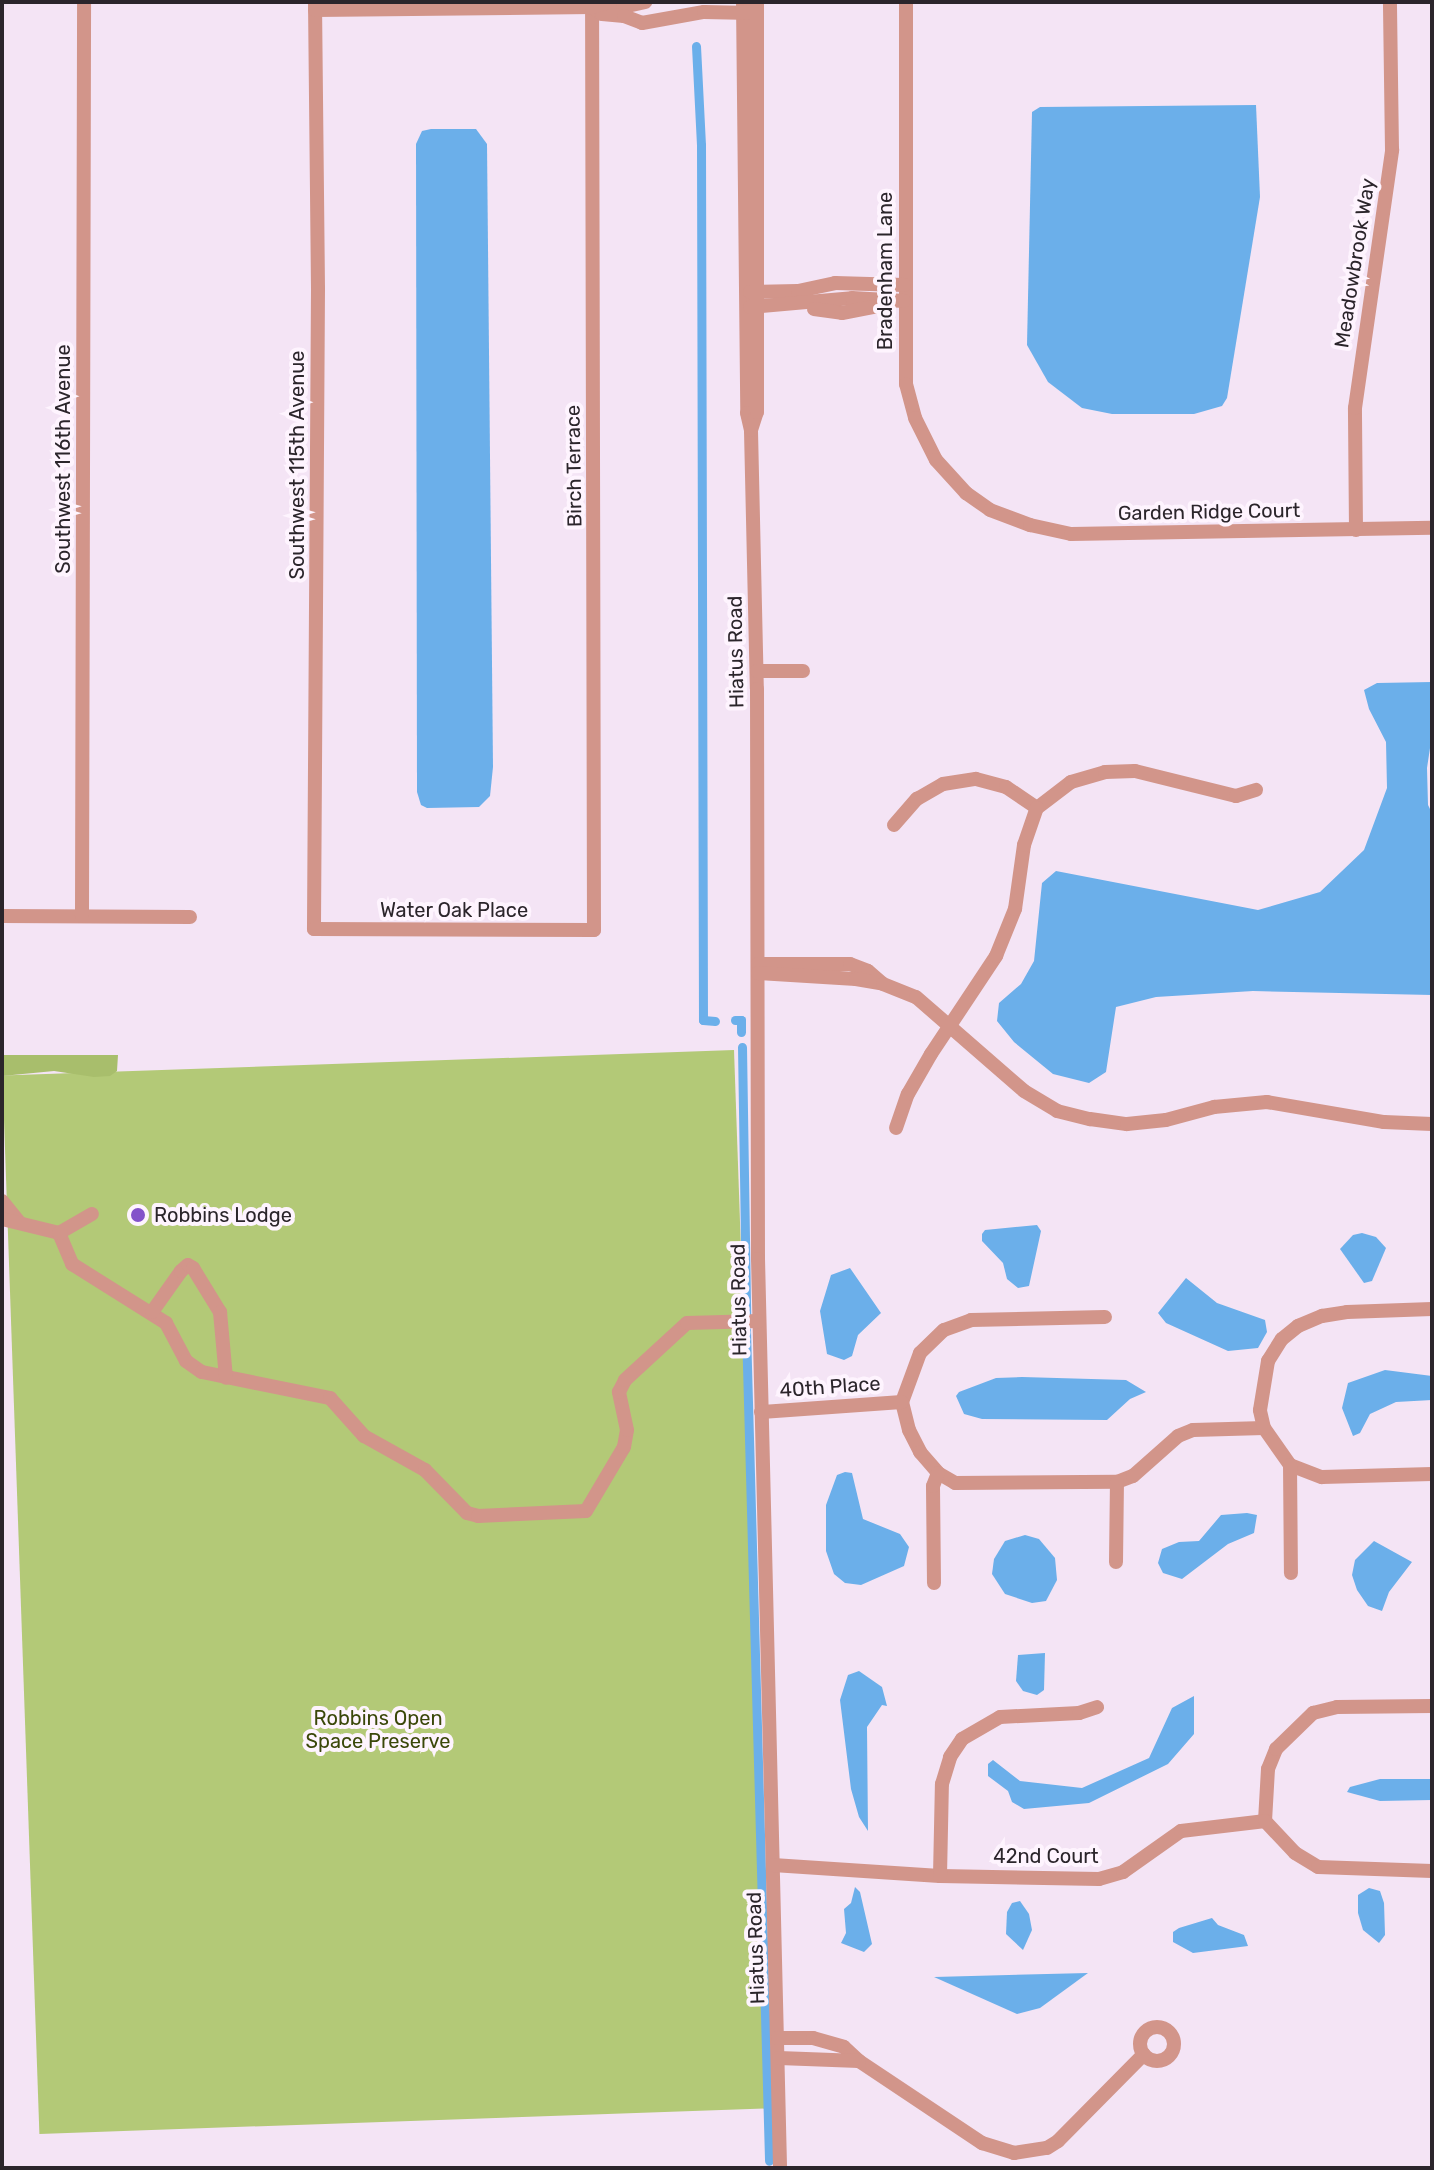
<!DOCTYPE html>
<html>
<head>
<meta charset="utf-8">
<style>
	body { margin:0 }
	#map { position:relative; width:1434px; height:2170px; overflow:hidden; background:#f4e4f5; font-family:Rubik,sans-serif }
	div>[style] { position:absolute }
	[style*='--x'] { left:calc(var(--x)*1px); top:calc(var(--y)*1px); width:calc(var(--w)*1px); rotate:calc(var(--a)*1deg) }
	.green>* { inset:0; background:#b3c977; transform-origin:0 0 }
	.forest>* { inset:0; background:#a8be6c }
	.water>* { inset:0; background:#6bafea }
	.canal>* { height:9px; margin:-4.5px; padding:0 4.5px; transform-origin:4.5px; border-radius:4.5px; background:#6bafea }
	.minor>* { height:14px; margin:-7px; padding:0 7px; transform-origin:7px; border-radius:7px; background:#d2958a }
	.minor>.ring { margin:-7px; padding:0; box-sizing:content-box; background:none; border:14px solid #d2958a; border-radius:50% }
	.dots>* { width:22px; height:22px; translate:-50% -50%; box-sizing:border-box; border:4px solid #fef4fe; border-radius:50% }
	span { translate:-50% -50%; white-space:nowrap; text-align:center; line-height:1.15; -webkit-text-stroke:8px #fef4fe; paint-order:stroke }
	.street-label { font-size:20px; color:#2b252b }
	.poi-label { font-size:20px; color:#2b252b }
	.left { translate:0 -50%; text-align:left }
	.park-label { font-size:20px; color:#3a4709 }
	.frame { position:absolute; inset:0; border:4px solid #2b252b; pointer-events:none }
</style>
</head>
<body>
<div id="map">
	<div class="green">
		<i style="left:734px;top:1050px;width:1059px;height:732px;rotate:88deg"></i>
	</div>
	<div class="forest">
		<i style="clip-path:polygon(2px 1055px,118px 1055px,117px 1071px,110px 1076px,94px 1077px,54px 1071px,2px 1076px)"></i>
	</div>
	<div class="water">
		<i style="clip-path:polygon(1256px 105px,1260px 197px,1227px 398px,1222px 406px,1194px 414px,1112px 414px,1082px 408px,1048px 382px,1027px 345px,1032px 112px,1040px 107px)"></i>
		<i style="clip-path:polygon(431px 129px,476px 129px,487px 144px,493px 767px,490px 796px,479px 807px,427px 808px,421px 805px,417px 792px,416px 144px,422px 131px)"></i>
		<i style="clip-path:polygon(1432px 682px,1432px 735px,1427px 768px,1428px 805px,1432px 813px,1432px 995px,1253px 991px,1156px 997px,1116px 1007px,1106px 1072px,1089px 1083px,1053px 1074px,1014px 1042px,997px 1021px,999px 1003px,1021px 984px,1034px 961px,1042px 883px,1056px 871px,1258px 910px,1320px 892px,1364px 850px,1387px 788px,1386px 742px,1369px 709px,1364px 690px,1377px 683px)"></i>
		<i style="clip-path:polygon(1037px 1225px,1041px 1231px,1029px 1286px,1018px 1288px,1007px 1279px,1003px 1263px,982px 1241px,982px 1234px,985px 1230px)"></i>
		<i style="clip-path:polygon(1362px 1233px,1376px 1237px,1386px 1248px,1372px 1281px,1364px 1283px,1340px 1249px,1353px 1235px)"></i>
		<i style="clip-path:polygon(850px 1268px,881px 1313px,858px 1335px,852px 1356px,844px 1360px,827px 1354px,820px 1311px,831px 1275px)"></i>
		<i style="clip-path:polygon(1186px 1278px,1217px 1303px,1265px 1320px,1267px 1332px,1258px 1348px,1228px 1351px,1166px 1323px,1158px 1313px)"></i>
		<i style="clip-path:polygon(1385px 1370px,1432px 1376px,1432px 1400px,1396px 1402px,1370px 1414px,1360px 1433px,1353px 1436px,1342px 1408px,1348px 1383px)"></i>
		<i style="clip-path:polygon(1022px 1377px,1126px 1380px,1146px 1392px,1130px 1399px,1107px 1420px,982px 1419px,964px 1414px,956px 1396px,959px 1392px,996px 1378px)"></i>
		<i style="clip-path:polygon(845px 1472px,852px 1473px,863px 1519px,900px 1534px,909px 1547px,904px 1566px,861px 1585px,845px 1583px,834px 1574px,826px 1551px,826px 1505px,837px 1475px)"></i>
		<i style="clip-path:polygon(1247px 1513px,1257px 1515px,1254px 1533px,1228px 1544px,1182px 1579px,1163px 1573px,1158px 1563px,1162px 1549px,1179px 1542px,1199px 1541px,1221px 1515px)"></i>
		<i style="clip-path:polygon(1025px 1535px,1039px 1539px,1055px 1558px,1057px 1580px,1046px 1601px,1032px 1603px,1005px 1594px,992px 1574px,994px 1559px,1005px 1541px)"></i>
		<i style="clip-path:polygon(1374px 1541px,1412px 1562px,1389px 1592px,1382px 1611px,1368px 1606px,1357px 1590px,1352px 1575px,1355px 1560px)"></i>
		<i style="clip-path:polygon(1045px 1653px,1044px 1690px,1037px 1695px,1023px 1691px,1016px 1681px,1018px 1655px)"></i>
		<i style="clip-path:polygon(859px 1671px,882px 1687px,887px 1706px,882px 1705px,867px 1727px,868px 1831px,859px 1817px,851px 1789px,840px 1700px,848px 1675px)"></i>
		<i style="clip-path:polygon(1194px 1696px,1194px 1734px,1168px 1764px,1089px 1803px,1024px 1809px,1012px 1802px,1008px 1791px,988px 1776px,988px 1764px,993px 1760px,1020px 1781px,1082px 1788px,1149px 1758px,1172px 1708px)"></i>
		<i style="clip-path:polygon(1380px 1779px,1432px 1779px,1432px 1800px,1380px 1801px,1347px 1792px,1350px 1787px)"></i>
		<i style="clip-path:polygon(855px 1887px,860px 1892px,872px 1944px,864px 1952px,841px 1943px,846px 1933px,844px 1909px,851px 1903px)"></i>
		<i style="clip-path:polygon(1369px 1888px,1380px 1891px,1384px 1903px,1385px 1935px,1379px 1943px,1363px 1930px,1358px 1913px,1358px 1895px)"></i>
		<i style="clip-path:polygon(1020px 1901px,1029px 1914px,1032px 1930px,1023px 1950px,1006px 1934px,1007px 1912px,1012px 1903px)"></i>
		<i style="clip-path:polygon(1212px 1918px,1218px 1925px,1244px 1935px,1248px 1946px,1193px 1953px,1173px 1942px,1173px 1932px,1179px 1928px)"></i>
		<i style="clip-path:polygon(1088px 1973px,1040px 2008px,1017px 2014px,934px 1977px)"></i>
	</div>
	<div class="canal">
		<i style="--x:696;--y:46;--w:99;--a:87.1"></i>
		<i style="--x:701;--y:145;--w:875;--a:89.87"></i>
		<i style="--x:703;--y:1020;--w:12;--a:5"></i>
		<i style="--x:735;--y:1020;--w:6;--a:0"></i>
		<i style="--x:741;--y:1020;--w:12;--a:90"></i>
		<i style="--x:742;--y:1047;--w:268;--a:89.1"></i>
		<i style="--x:746;--y:1330;--w:831;--a:88.41"></i>
	</div>
	<div class="minor">
		<i style="--x:315;--y:2;--w:287;--a:89.4"></i>
		<i style="--x:318;--y:289;--w:640;--a:90.36"></i>
		<i style="--x:314;--y:929;--w:280;--a:0.2"></i>
		<i style="--x:594;--y:930;--w:928;--a:-90.12"></i>
		<i style="--x:743;--y:2;--w:411;--a:89.4"></i>
		<i style="--x:747;--y:413;--w:18;--a:77"></i>
		<i style="--x:751;--y:431;--w:258;--a:88.7"></i>
		<i style="--x:757;--y:689;--w:570;--a:89.9"></i>
		<i style="--x:758;--y:1259;--w:909;--a:88.61"></i>
		<i style="--x:906;--y:2;--w:382;--a:90"></i>
		<i style="--x:906;--y:384;--w:35;--a:75"></i>
		<i style="--x:915;--y:418;--w:47;--a:63.4"></i>
		<i style="--x:936;--y:460;--w:45;--a:47.7"></i>
		<i style="--x:966;--y:493;--w:29;--a:35"></i>
		<i style="--x:990;--y:510;--w:43;--a:20.6"></i>
		<i style="--x:1030;--y:525;--w:42;--a:12.4"></i>
		<i style="--x:1071;--y:534;--w:361;--a:-1"></i>
		<i style="--x:611;--y:5;--w:12;--a:9"></i>
		<i style="--x:623;--y:7;--w:23;--a:-13"></i>
		<i style="--x:592;--y:7;--w:12;--a:35"></i>
		<i style="--x:602;--y:14;--w:22;--a:5"></i>
		<i style="--x:624;--y:16;--w:19;--a:21"></i>
		<i style="--x:642;--y:23;--w:63;--a:-10.1"></i>
		<i style="--x:704;--y:12;--w:48;--a:1.2"></i>
		<i style="--x:315;--y:10;--w:277;--a:-0.6"></i>
		<i style="--x:592;--y:7;--w:19;--a:-16"></i>
		<i style="--x:750;--y:292;--w:48;--a:-1.2"></i>
		<i style="--x:798;--y:291;--w:38;--a:-12"></i>
		<i style="--x:835;--y:283;--w:69;--a:1.7"></i>
		<i style="--x:750;--y:307;--w:102;--a:-5"></i>
		<i style="--x:852;--y:298;--w:52;--a:3.3"></i>
		<i style="--x:814;--y:309;--w:28;--a:8"></i>
		<i style="--x:842;--y:313;--w:43;--a:-10.8"></i>
		<i style="--x:751;--y:430;--w:19;--a:-72"></i>
		<i style="--x:757;--y:412;--w:410;--a:-90"></i>
		<i style="--x:1356;--y:530;--w:122;--a:-90.5"></i>
		<i style="--x:1355;--y:408;--w:261;--a:-81.8"></i>
		<i style="--x:1392;--y:150;--w:148;--a:-90.8"></i>
		<i style="--x:757;--y:671;--w:46;--a:0"></i>
		<i style="--x:1037;--y:808;--w:43;--a:-37.4"></i>
		<i style="--x:1071;--y:782;--w:35;--a:-16"></i>
		<i style="--x:1105;--y:772;--w:30;--a:-2"></i>
		<i style="--x:1135;--y:771;--w:104;--a:13.9"></i>
		<i style="--x:1236;--y:796;--w:21;--a:-17"></i>
		<i style="--x:894;--y:825;--w:35;--a:-49"></i>
		<i style="--x:917;--y:799;--w:30;--a:-30"></i>
		<i style="--x:943;--y:784;--w:33;--a:-9"></i>
		<i style="--x:976;--y:779;--w:31;--a:15"></i>
		<i style="--x:1006;--y:787;--w:37;--a:34"></i>
		<i style="--x:2;--y:916;--w:188;--a:0.3"></i>
		<i style="--x:82;--y:916;--w:914;--a:-89.87"></i>
		<i style="--x:758;--y:964;--w:92;--a:0"></i>
		<i style="--x:850;--y:964;--w:19;--a:21"></i>
		<i style="--x:868;--y:971;--w:18;--a:41"></i>
		<i style="--x:758;--y:973;--w:98;--a:3.5"></i>
		<i style="--x:856;--y:979;--w:27;--a:10"></i>
		<i style="--x:883;--y:984;--w:35;--a:22"></i>
		<i style="--x:916;--y:997;--w:143;--a:41"></i>
		<i style="--x:1024;--y:1091;--w:39;--a:31"></i>
		<i style="--x:1057;--y:1111;--w:34;--a:14"></i>
		<i style="--x:1090;--y:1119;--w:37;--a:8"></i>
		<i style="--x:1127;--y:1124;--w:39;--a:-6"></i>
		<i style="--x:1166;--y:1120;--w:50;--a:-15.2"></i>
		<i style="--x:1214;--y:1107;--w:53;--a:-5.4"></i>
		<i style="--x:1267;--y:1102;--w:119;--a:9.7"></i>
		<i style="--x:1384;--y:1122;--w:48;--a:2.4"></i>
		<i style="--x:896;--y:1128;--w:36;--a:-71"></i>
		<i style="--x:908;--y:1094;--w:46;--a:-60.1"></i>
		<i style="--x:931;--y:1054;--w:118;--a:-56.4"></i>
		<i style="--x:996;--y:956;--w:51;--a:-68"></i>
		<i style="--x:1015;--y:909;--w:65;--a:-82"></i>
		<i style="--x:1024;--y:845;--w:39;--a:-71"></i>
		<i style="--x:2;--y:1201;--w:27;--a:51"></i>
		<i style="--x:2;--y:1219;--w:59;--a:13.8"></i>
		<i style="--x:59;--y:1233;--w:34;--a:67"></i>
		<i style="--x:72;--y:1264;--w:111;--a:32.1"></i>
		<i style="--x:166;--y:1323;--w:43;--a:62.2"></i>
		<i style="--x:186;--y:1361;--w:19;--a:35"></i>
		<i style="--x:202;--y:1372;--w:131;--a:11.5"></i>
		<i style="--x:330;--y:1398;--w:51;--a:48.2"></i>
		<i style="--x:364;--y:1436;--w:70;--a:29.1"></i>
		<i style="--x:425;--y:1470;--w:60;--a:45.7"></i>
		<i style="--x:467;--y:1513;--w:11;--a:15"></i>
		<i style="--x:478;--y:1516;--w:108;--a:-2.7"></i>
		<i style="--x:586;--y:1511;--w:74;--a:-59.3"></i>
		<i style="--x:624;--y:1447;--w:17;--a:-80"></i>
		<i style="--x:627;--y:1430;--w:39;--a:-102"></i>
		<i style="--x:619;--y:1392;--w:13;--a:-63"></i>
		<i style="--x:625;--y:1380;--w:84;--a:-42.6"></i>
		<i style="--x:687;--y:1323;--w:72;--a:-1.6"></i>
		<i style="--x:59;--y:1233;--w:38;--a:-30"></i>
		<i style="--x:152;--y:1312;--w:50;--a:-54.7"></i>
		<i style="--x:181;--y:1271;--w:9;--a:-41"></i>
		<i style="--x:188;--y:1265;--w:6;--a:31"></i>
		<i style="--x:193;--y:1268;--w:52;--a:58.5"></i>
		<i style="--x:220;--y:1312;--w:66;--a:84.8"></i>
		<i style="--x:902;--y:1402;--w:29;--a:76"></i>
		<i style="--x:909;--y:1430;--w:25;--a:63"></i>
		<i style="--x:920;--y:1452;--w:28;--a:49"></i>
		<i style="--x:938;--y:1473;--w:20;--a:30"></i>
		<i style="--x:955;--y:1483;--w:162;--a:-0.4"></i>
		<i style="--x:1117;--y:1482;--w:17;--a:-21"></i>
		<i style="--x:1133;--y:1476;--w:60;--a:-41.6"></i>
		<i style="--x:1178;--y:1436;--w:16;--a:-22"></i>
		<i style="--x:1193;--y:1430;--w:71;--a:-1.6"></i>
		<i style="--x:1264;--y:1428;--w:45;--a:54.9"></i>
		<i style="--x:1290;--y:1465;--w:34;--a:21"></i>
		<i style="--x:1322;--y:1477;--w:110;--a:-1.6"></i>
		<i style="--x:902;--y:1402;--w:52;--a:-69.8"></i>
		<i style="--x:920;--y:1353;--w:33;--a:-44"></i>
		<i style="--x:944;--y:1330;--w:29;--a:-20"></i>
		<i style="--x:971;--y:1320;--w:134;--a:-1.3"></i>
		<i style="--x:761;--y:1412;--w:141;--a:-4.1"></i>
		<i style="--x:1264;--y:1428;--w:18;--a:-103"></i>
		<i style="--x:1260;--y:1410;--w:50;--a:-80.7"></i>
		<i style="--x:1268;--y:1361;--w:26;--a:-58"></i>
		<i style="--x:1282;--y:1339;--w:21;--a:-39"></i>
		<i style="--x:1298;--y:1326;--w:26;--a:-23"></i>
		<i style="--x:1322;--y:1316;--w:25;--a:-9"></i>
		<i style="--x:1347;--y:1312;--w:85;--a:-2"></i>
		<i style="--x:1290;--y:1465;--w:108;--a:89.5"></i>
		<i style="--x:1116;--y:1562;--w:80;--a:-89.3"></i>
		<i style="--x:934;--y:1583;--w:97;--a:-90.6"></i>
		<i style="--x:933;--y:1486;--w:14;--a:-69"></i>
		<i style="--x:1265;--y:1821;--w:52;--a:-86.7"></i>
		<i style="--x:1268;--y:1769;--w:22;--a:-68"></i>
		<i style="--x:1276;--y:1749;--w:52;--a:-44.2"></i>
		<i style="--x:1313;--y:1713;--w:25;--a:-14"></i>
		<i style="--x:1337;--y:1707;--w:95;--a:-0.6"></i>
		<i style="--x:773;--y:1865;--w:167;--a:3.8"></i>
		<i style="--x:940;--y:1876;--w:159;--a:1.1"></i>
		<i style="--x:1099;--y:1879;--w:25;--a:-16"></i>
		<i style="--x:1123;--y:1872;--w:71;--a:-35.3"></i>
		<i style="--x:1181;--y:1831;--w:85;--a:-6.8"></i>
		<i style="--x:1265;--y:1821;--w:44;--a:46.8"></i>
		<i style="--x:1295;--y:1853;--w:27;--a:31"></i>
		<i style="--x:1318;--y:1867;--w:114;--a:2"></i>
		<i style="--x:940;--y:1876;--w:92;--a:-88.8"></i>
		<i style="--x:942;--y:1784;--w:28;--a:-73"></i>
		<i style="--x:950;--y:1757;--w:22;--a:-56"></i>
		<i style="--x:962;--y:1739;--w:44;--a:-30.1"></i>
		<i style="--x:1000;--y:1717;--w:79;--a:-2.9"></i>
		<i style="--x:1079;--y:1713;--w:19;--a:-18"></i>
		<i class="ring" style="left:1140px;top:2027px;width:20px;height:20px"></i>
		<i style="--x:778;--y:2038;--w:35;--a:0"></i>
		<i style="--x:813;--y:2038;--w:32;--a:16"></i>
		<i style="--x:844;--y:2047;--w:21;--a:43"></i>
		<i style="--x:859;--y:2061;--w:148;--a:33.7"></i>
		<i style="--x:982;--y:2143;--w:34;--a:17"></i>
		<i style="--x:1014;--y:2153;--w:33;--a:-9"></i>
		<i style="--x:1047;--y:2148;--w:13;--a:-32"></i>
		<i style="--x:1058;--y:2141;--w:122;--a:-45.3"></i>
		<i style="--x:779;--y:2058;--w:80;--a:2.1"></i>
	</div>
	<div class="dots">
		<i style="left:138px;top:1215px;background:#8452ca"></i>
	</div>
	<div class="street-label">
		<span style="left:1355px;top:263px;rotate:-81deg">Meadowbrook Way</span>
		<span style="left:885px;top:271px;rotate:-90deg">Bradenham Lane</span>
		<span style="left:63px;top:459px;rotate:-90deg">Southwest 116th Avenue</span>
		<span style="left:297px;top:465px;rotate:-90deg">Southwest 115th Avenue</span>
		<span style="left:574px;top:466px;rotate:-91deg">Birch Terrace</span>
		<span style="left:1209px;top:512px;rotate:-1deg">Garden Ridge Court</span>
		<span style="left:736px;top:652px;rotate:-91deg">Hiatus Road</span>
		<span style="left:454px;top:910px">Water Oak Place</span>
		<span style="left:739px;top:1300px;rotate:-91deg">Hiatus Road</span>
		<span style="left:830px;top:1387px;rotate:-4deg">40th Place</span>
		<span style="left:1046px;top:1856px">42nd Court</span>
		<span style="left:756px;top:1948px;rotate:-92deg">Hiatus Road</span>
	</div>
	<div class="poi-label">
		<span class="left" style="left:154px;top:1215px">Robbins Lodge</span>
	</div>
	<div class="park-label">
		<span style="left:378px;top:1730px">Robbins Open<br>Space Preserve</span>
	</div>
	<div class="frame"></div>
</div>
</body>
</html>
